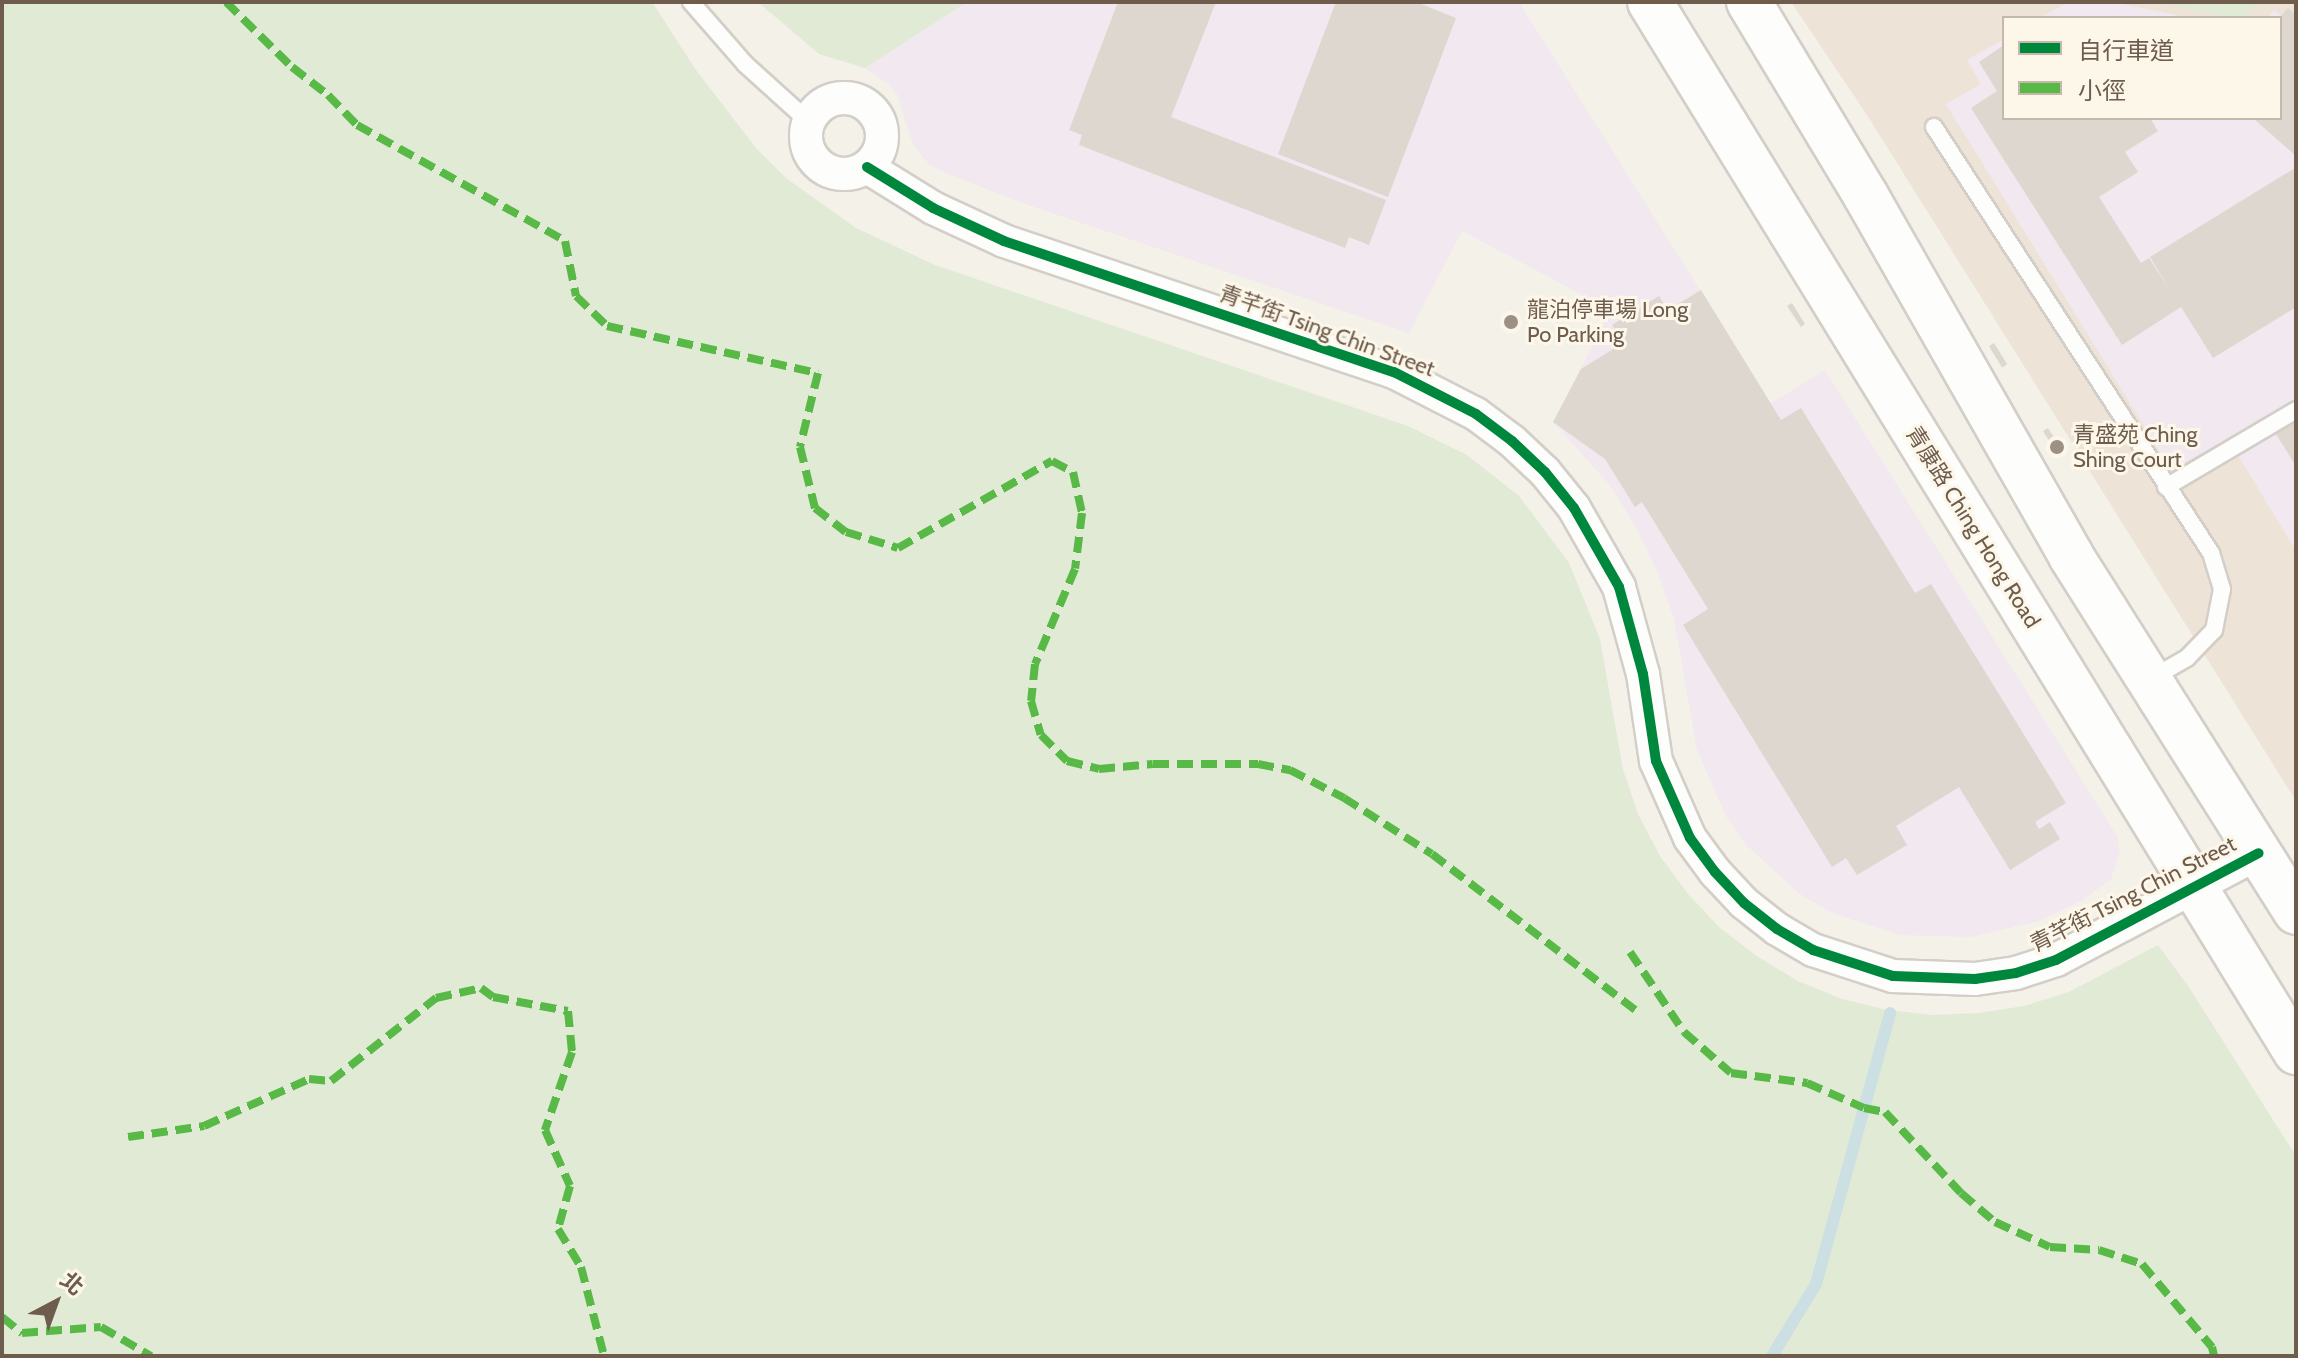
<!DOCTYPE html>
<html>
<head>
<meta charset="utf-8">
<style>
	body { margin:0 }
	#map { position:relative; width:2298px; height:1358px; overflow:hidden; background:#f4f1e9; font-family:Cabin,"Noto Sans TC",sans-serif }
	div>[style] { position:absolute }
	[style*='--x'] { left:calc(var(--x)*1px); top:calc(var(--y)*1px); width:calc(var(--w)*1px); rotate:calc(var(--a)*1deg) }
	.residential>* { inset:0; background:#ede4d7 }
	.education>* { inset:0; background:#f1e8f0 }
	.green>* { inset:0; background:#e0ead5 }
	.stream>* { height:12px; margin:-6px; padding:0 6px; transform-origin:6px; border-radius:6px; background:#cce0e3 }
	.building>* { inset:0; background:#ddd7cf; transform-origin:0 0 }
	.roads { filter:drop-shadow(2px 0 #d3cec7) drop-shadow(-2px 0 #d3cec7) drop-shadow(0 2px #d3cec7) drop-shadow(0 -2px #d3cec7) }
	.lane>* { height:16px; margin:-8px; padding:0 8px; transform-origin:8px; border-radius:8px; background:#fdfdfc }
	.street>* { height:32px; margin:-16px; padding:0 16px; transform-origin:16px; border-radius:16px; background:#fdfdfc }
	.street>.ring { margin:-16px; padding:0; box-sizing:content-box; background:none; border:32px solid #fdfdfc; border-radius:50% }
	.secondary>* { height:44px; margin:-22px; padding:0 22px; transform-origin:22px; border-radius:22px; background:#fdfdfc }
	.quiet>* { height:8px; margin-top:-4px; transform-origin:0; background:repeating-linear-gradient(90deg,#58b947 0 16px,transparent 0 24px) }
	.cycleway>* { height:10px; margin:-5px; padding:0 5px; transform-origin:5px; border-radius:5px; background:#00873e }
	.dots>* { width:22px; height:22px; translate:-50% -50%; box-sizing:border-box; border:4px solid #fdf7ea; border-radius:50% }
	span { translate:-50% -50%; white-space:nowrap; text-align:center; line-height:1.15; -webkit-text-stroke:6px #fdf7ea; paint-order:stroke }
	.poi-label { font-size:22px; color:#6e5c4d }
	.left { translate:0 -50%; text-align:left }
	.street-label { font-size:22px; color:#6e5c4d }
	.frame { position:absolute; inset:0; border:4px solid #6e5c4d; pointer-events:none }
	.legend { position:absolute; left:2002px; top:16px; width:280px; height:104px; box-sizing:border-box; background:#fdf7ea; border:2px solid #c4b9ab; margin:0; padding:10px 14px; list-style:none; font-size:24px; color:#6e5c4d }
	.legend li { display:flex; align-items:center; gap:16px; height:40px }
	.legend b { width:40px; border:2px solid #c4b9ab }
	.north { position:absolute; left:16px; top:1262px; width:80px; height:80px; -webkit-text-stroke:6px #fdf7ea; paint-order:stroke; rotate:41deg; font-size:22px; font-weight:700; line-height:32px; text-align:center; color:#6e5c4d }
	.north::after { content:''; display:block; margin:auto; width:28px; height:36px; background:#6e5c4d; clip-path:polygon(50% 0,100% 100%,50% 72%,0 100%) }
</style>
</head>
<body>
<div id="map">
	<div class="residential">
		<i style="clip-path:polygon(evenodd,1791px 2px,2296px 2px,2296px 801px,1867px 115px,1791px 2px,2004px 18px,2280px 18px,2280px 118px,2004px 118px,2004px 18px)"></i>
	</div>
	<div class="education">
		<i style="clip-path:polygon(967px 2px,1519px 2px,1771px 403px,1825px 370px,2117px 836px,2120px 851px,2111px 879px,2083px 900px,2039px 921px,1971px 937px,1900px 935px,1832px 913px,1800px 894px,1747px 846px,1726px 816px,1697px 750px,1674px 619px,1657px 571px,1635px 525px,1608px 483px,1553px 422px,1611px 310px,1462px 231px,1409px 333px,1019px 202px,941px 171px,929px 164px,913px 145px,897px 94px,888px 84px,865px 68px)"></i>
		<i style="clip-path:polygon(2068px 2px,2113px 2px,2190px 18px,2040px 18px)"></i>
		<i style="clip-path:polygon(2274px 10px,2296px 28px,2296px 402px,2171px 470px,1946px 104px,1981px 84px,1967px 60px,2004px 39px,2004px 118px,2280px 118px,2280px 18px,2267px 18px)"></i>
		<i style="clip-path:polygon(2296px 417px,2296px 551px,2236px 452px)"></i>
	</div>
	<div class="green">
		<i style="clip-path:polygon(2px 2px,652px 2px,696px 70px,756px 148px,786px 178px,856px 228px,935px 265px,1408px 426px,1467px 455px,1519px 496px,1569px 563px,1600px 639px,1623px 770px,1638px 814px,1660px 856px,1688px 894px,1720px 928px,1758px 957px,1798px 981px,1842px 999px,1887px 1010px,1933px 1015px,1979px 1013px,2024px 1006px,2069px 992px,2158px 945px,2188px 986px,2296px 1156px,2296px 1356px,2px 1356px)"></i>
		<i style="clip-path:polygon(758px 2px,967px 2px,865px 68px,819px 54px)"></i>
		<i style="clip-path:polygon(2159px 2px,2258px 2px,2244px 18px,2231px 18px)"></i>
	</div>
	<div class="stream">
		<i style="--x:1772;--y:1356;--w:84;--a:-58.6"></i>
		<i style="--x:1816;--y:1284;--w:281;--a:-74.7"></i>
	</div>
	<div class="building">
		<i style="clip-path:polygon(1118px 2px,1216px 2px,1171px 117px,1386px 200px,1369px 245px,1349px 237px,1345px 248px,1079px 145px,1082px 135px,1069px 130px)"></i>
		<i style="clip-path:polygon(1336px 2px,1416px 2px,1456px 18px,1388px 197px,1278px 154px)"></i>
		<i style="clip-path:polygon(2288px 8px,2296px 15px,2296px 156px,2253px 118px,2280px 118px,2280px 17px)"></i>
		<i style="clip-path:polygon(2004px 45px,2004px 118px,2150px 118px,2158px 131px,2125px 152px,2138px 172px,2099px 197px,2141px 263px,2149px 258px,2171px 292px,2150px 257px,2295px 168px,2296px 307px,2213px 358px,2181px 307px,2122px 345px,1971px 108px,1997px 91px,1979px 62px)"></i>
		<i style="clip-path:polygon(1701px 290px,1781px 420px,1801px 408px,1915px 593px,1931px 584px,2066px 803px,2035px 822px,2039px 829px,2050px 822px,2060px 839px,2010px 870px,1959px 787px,1896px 826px,1907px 845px,1857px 875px,1846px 858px,1832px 867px,1683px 625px,1708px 609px,1642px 502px,1635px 507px,1605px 459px,1553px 422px,1581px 369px,1623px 343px,1612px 325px,1659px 296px,1668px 310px)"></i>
		<i style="clip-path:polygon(1792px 303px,1805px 324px,1801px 327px,1787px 306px)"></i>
		<i style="left:1994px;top:343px;width:25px;height:6px;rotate:58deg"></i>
		<i style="clip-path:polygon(2296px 422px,2296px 466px,2276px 434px)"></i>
		<i style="left:2048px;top:428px;width:24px;height:6px;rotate:57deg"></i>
	</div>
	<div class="roads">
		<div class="lane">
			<i style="--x:691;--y:2;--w:82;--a:48.9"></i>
			<i style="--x:745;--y:64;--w:85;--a:42.1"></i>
			<i style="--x:1934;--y:127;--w:508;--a:56.97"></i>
			<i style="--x:2211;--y:553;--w:38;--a:73"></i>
			<i style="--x:2222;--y:589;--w:42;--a:101"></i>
			<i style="--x:2214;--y:630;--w:39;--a:134"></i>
			<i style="--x:2187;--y:658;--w:40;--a:150.3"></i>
			<i style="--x:2166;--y:487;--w:151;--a:-30.6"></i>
		</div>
		<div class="street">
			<i class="ring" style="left:806px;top:98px;width:44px;height:44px"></i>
			<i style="--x:867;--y:167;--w:78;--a:31.8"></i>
			<i style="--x:933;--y:208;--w:78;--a:24.9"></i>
			<i style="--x:1004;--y:241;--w:411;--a:18.6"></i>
			<i style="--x:1394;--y:372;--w:92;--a:27.1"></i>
			<i style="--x:1476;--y:414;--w:45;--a:36.9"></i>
			<i style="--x:1512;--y:441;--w:45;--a:43.2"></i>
			<i style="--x:1545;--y:472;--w:46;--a:51.1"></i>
			<i style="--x:1574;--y:508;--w:91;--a:60.3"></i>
			<i style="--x:1619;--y:587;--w:90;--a:74.6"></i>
			<i style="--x:1643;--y:674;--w:88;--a:81.5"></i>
			<i style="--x:1656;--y:761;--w:84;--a:66.2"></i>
			<i style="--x:1690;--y:838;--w:42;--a:53.7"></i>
			<i style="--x:1715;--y:872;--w:42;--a:46.9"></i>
			<i style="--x:1744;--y:903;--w:42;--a:38.2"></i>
			<i style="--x:1777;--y:929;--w:42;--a:30.3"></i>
			<i style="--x:1813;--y:950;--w:84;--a:18"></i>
			<i style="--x:1893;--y:976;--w:82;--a:2.1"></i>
			<i style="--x:1975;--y:979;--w:41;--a:-8.3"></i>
			<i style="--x:2016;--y:973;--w:42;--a:-18"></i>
			<i style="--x:2056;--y:960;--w:229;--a:-27.8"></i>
		</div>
		<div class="secondary">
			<i style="--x:1650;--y:2;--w:1233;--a:58.4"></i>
			<i style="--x:1749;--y:2;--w:227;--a:58.9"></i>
			<i style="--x:1866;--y:196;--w:414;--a:60.3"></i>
			<i style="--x:2071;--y:556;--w:421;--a:57.7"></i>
		</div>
	</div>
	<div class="quiet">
		<i style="--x:226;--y:2;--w:93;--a:44.6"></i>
		<i style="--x:292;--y:67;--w:46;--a:37.9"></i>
		<i style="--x:328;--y:95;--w:42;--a:46"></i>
		<i style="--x:357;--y:125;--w:238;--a:29.1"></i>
		<i style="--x:565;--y:241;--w:56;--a:78.7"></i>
		<i style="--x:576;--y:296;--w:43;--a:44.1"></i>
		<i style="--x:607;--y:326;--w:216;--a:12.6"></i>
		<i style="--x:818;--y:373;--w:76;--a:103.7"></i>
		<i style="--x:800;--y:447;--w:63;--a:76.2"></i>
		<i style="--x:815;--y:508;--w:39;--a:38"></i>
		<i style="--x:846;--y:532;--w:54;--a:17.1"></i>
		<i style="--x:898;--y:548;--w:177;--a:-29.5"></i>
		<i style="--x:1052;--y:461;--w:24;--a:28"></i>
		<i style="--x:1073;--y:472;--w:42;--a:77.6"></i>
		<i style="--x:1082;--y:513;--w:56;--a:97.1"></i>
		<i style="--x:1075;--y:569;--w:103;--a:112.8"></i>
		<i style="--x:1035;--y:664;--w:37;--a:96"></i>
		<i style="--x:1031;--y:701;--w:35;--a:74"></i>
		<i style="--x:1041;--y:735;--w:37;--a:45"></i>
		<i style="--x:1067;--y:761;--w:33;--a:14"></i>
		<i style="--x:1099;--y:769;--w:54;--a:-5.3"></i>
		<i style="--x:1153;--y:764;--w:105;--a:0"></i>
		<i style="--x:1258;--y:764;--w:33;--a:11"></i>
		<i style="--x:1290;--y:770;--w:61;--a:27.4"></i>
		<i style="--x:1344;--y:798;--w:104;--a:32.5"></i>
		<i style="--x:1432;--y:854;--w:256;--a:37.5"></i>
		<i style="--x:1630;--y:952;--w:97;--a:56"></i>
		<i style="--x:1684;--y:1032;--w:62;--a:41.1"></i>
		<i style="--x:1731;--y:1073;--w:77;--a:7.5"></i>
		<i style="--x:1807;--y:1083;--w:62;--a:23.7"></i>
		<i style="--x:1864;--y:1108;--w:21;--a:11"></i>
		<i style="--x:1885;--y:1112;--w:111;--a:46.8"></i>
		<i style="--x:1961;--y:1193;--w:45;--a:40.5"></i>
		<i style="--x:1995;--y:1222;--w:60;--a:24.4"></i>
		<i style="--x:2050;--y:1247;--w:49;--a:3.5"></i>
		<i style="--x:2099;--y:1250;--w:45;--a:18"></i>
		<i style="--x:2142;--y:1264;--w:109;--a:49.9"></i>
		<i style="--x:2212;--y:1347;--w:9;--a:77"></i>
		<i style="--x:128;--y:1137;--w:77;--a:-8.2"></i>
		<i style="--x:204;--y:1126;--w:115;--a:-24.1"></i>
		<i style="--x:309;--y:1079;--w:22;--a:5"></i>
		<i style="--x:331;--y:1081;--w:134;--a:-38.3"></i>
		<i style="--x:436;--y:998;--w:46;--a:-12.5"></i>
		<i style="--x:481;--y:988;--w:15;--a:37"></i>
		<i style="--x:493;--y:997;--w:76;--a:10.6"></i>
		<i style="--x:568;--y:1011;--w:41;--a:84.4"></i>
		<i style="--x:572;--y:1052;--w:83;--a:109.1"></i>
		<i style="--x:545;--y:1130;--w:61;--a:65.9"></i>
		<i style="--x:570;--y:1186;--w:45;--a:105.6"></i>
		<i style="--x:558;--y:1229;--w:44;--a:58.8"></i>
		<i style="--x:581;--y:1267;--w:92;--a:75.5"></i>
		<i style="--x:2;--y:1317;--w:26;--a:39"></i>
		<i style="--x:22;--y:1333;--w:79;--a:-4.3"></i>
		<i style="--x:101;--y:1327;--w:58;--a:30.1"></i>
	</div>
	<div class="cycleway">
		<i style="--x:867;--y:167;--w:78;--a:31.8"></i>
		<i style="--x:933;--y:208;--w:78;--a:24.9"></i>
		<i style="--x:1004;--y:241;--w:411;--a:18.6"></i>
		<i style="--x:1394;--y:372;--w:92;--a:27.1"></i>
		<i style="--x:1476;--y:414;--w:45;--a:36.9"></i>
		<i style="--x:1512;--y:441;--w:45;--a:43.2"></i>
		<i style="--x:1545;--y:472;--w:46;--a:51.1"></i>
		<i style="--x:1574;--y:508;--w:91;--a:60.3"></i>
		<i style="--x:1619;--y:587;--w:90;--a:74.6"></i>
		<i style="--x:1643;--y:674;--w:88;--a:81.5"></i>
		<i style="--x:1656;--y:761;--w:84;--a:66.2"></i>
		<i style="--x:1690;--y:838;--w:42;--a:53.7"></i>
		<i style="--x:1715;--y:872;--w:42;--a:46.9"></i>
		<i style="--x:1744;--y:903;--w:42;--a:38.2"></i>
		<i style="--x:1777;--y:929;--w:42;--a:30.3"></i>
		<i style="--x:1813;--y:950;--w:84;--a:18"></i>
		<i style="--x:1893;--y:976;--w:82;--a:2.1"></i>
		<i style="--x:1975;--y:979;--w:41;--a:-8.3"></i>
		<i style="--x:2016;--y:973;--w:42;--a:-18"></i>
		<i style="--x:2056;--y:960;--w:229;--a:-27.8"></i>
	</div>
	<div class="dots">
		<i style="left:1511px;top:322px;background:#9d9084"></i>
		<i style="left:2057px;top:447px;background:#9d9084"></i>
	</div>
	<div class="poi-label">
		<span class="left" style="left:1527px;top:322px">龍泊停車場 Long<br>Po Parking</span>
		<span class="left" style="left:2073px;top:447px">青盛苑 Ching<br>Shing Court</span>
	</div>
	<div class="street-label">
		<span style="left:1327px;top:331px;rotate:20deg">青芊街 Tsing Chin Street</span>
		<span style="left:1973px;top:527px;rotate:58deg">青康路 Ching Hong Road</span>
		<span style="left:2133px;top:894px;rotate:-27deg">青芊街 Tsing Chin Street</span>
	</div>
	<div class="frame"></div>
	<ul class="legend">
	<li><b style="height:10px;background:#00873e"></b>自行車道</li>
	<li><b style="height:10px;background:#58b947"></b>小徑</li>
	</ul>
	<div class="north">北</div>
</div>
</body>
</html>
